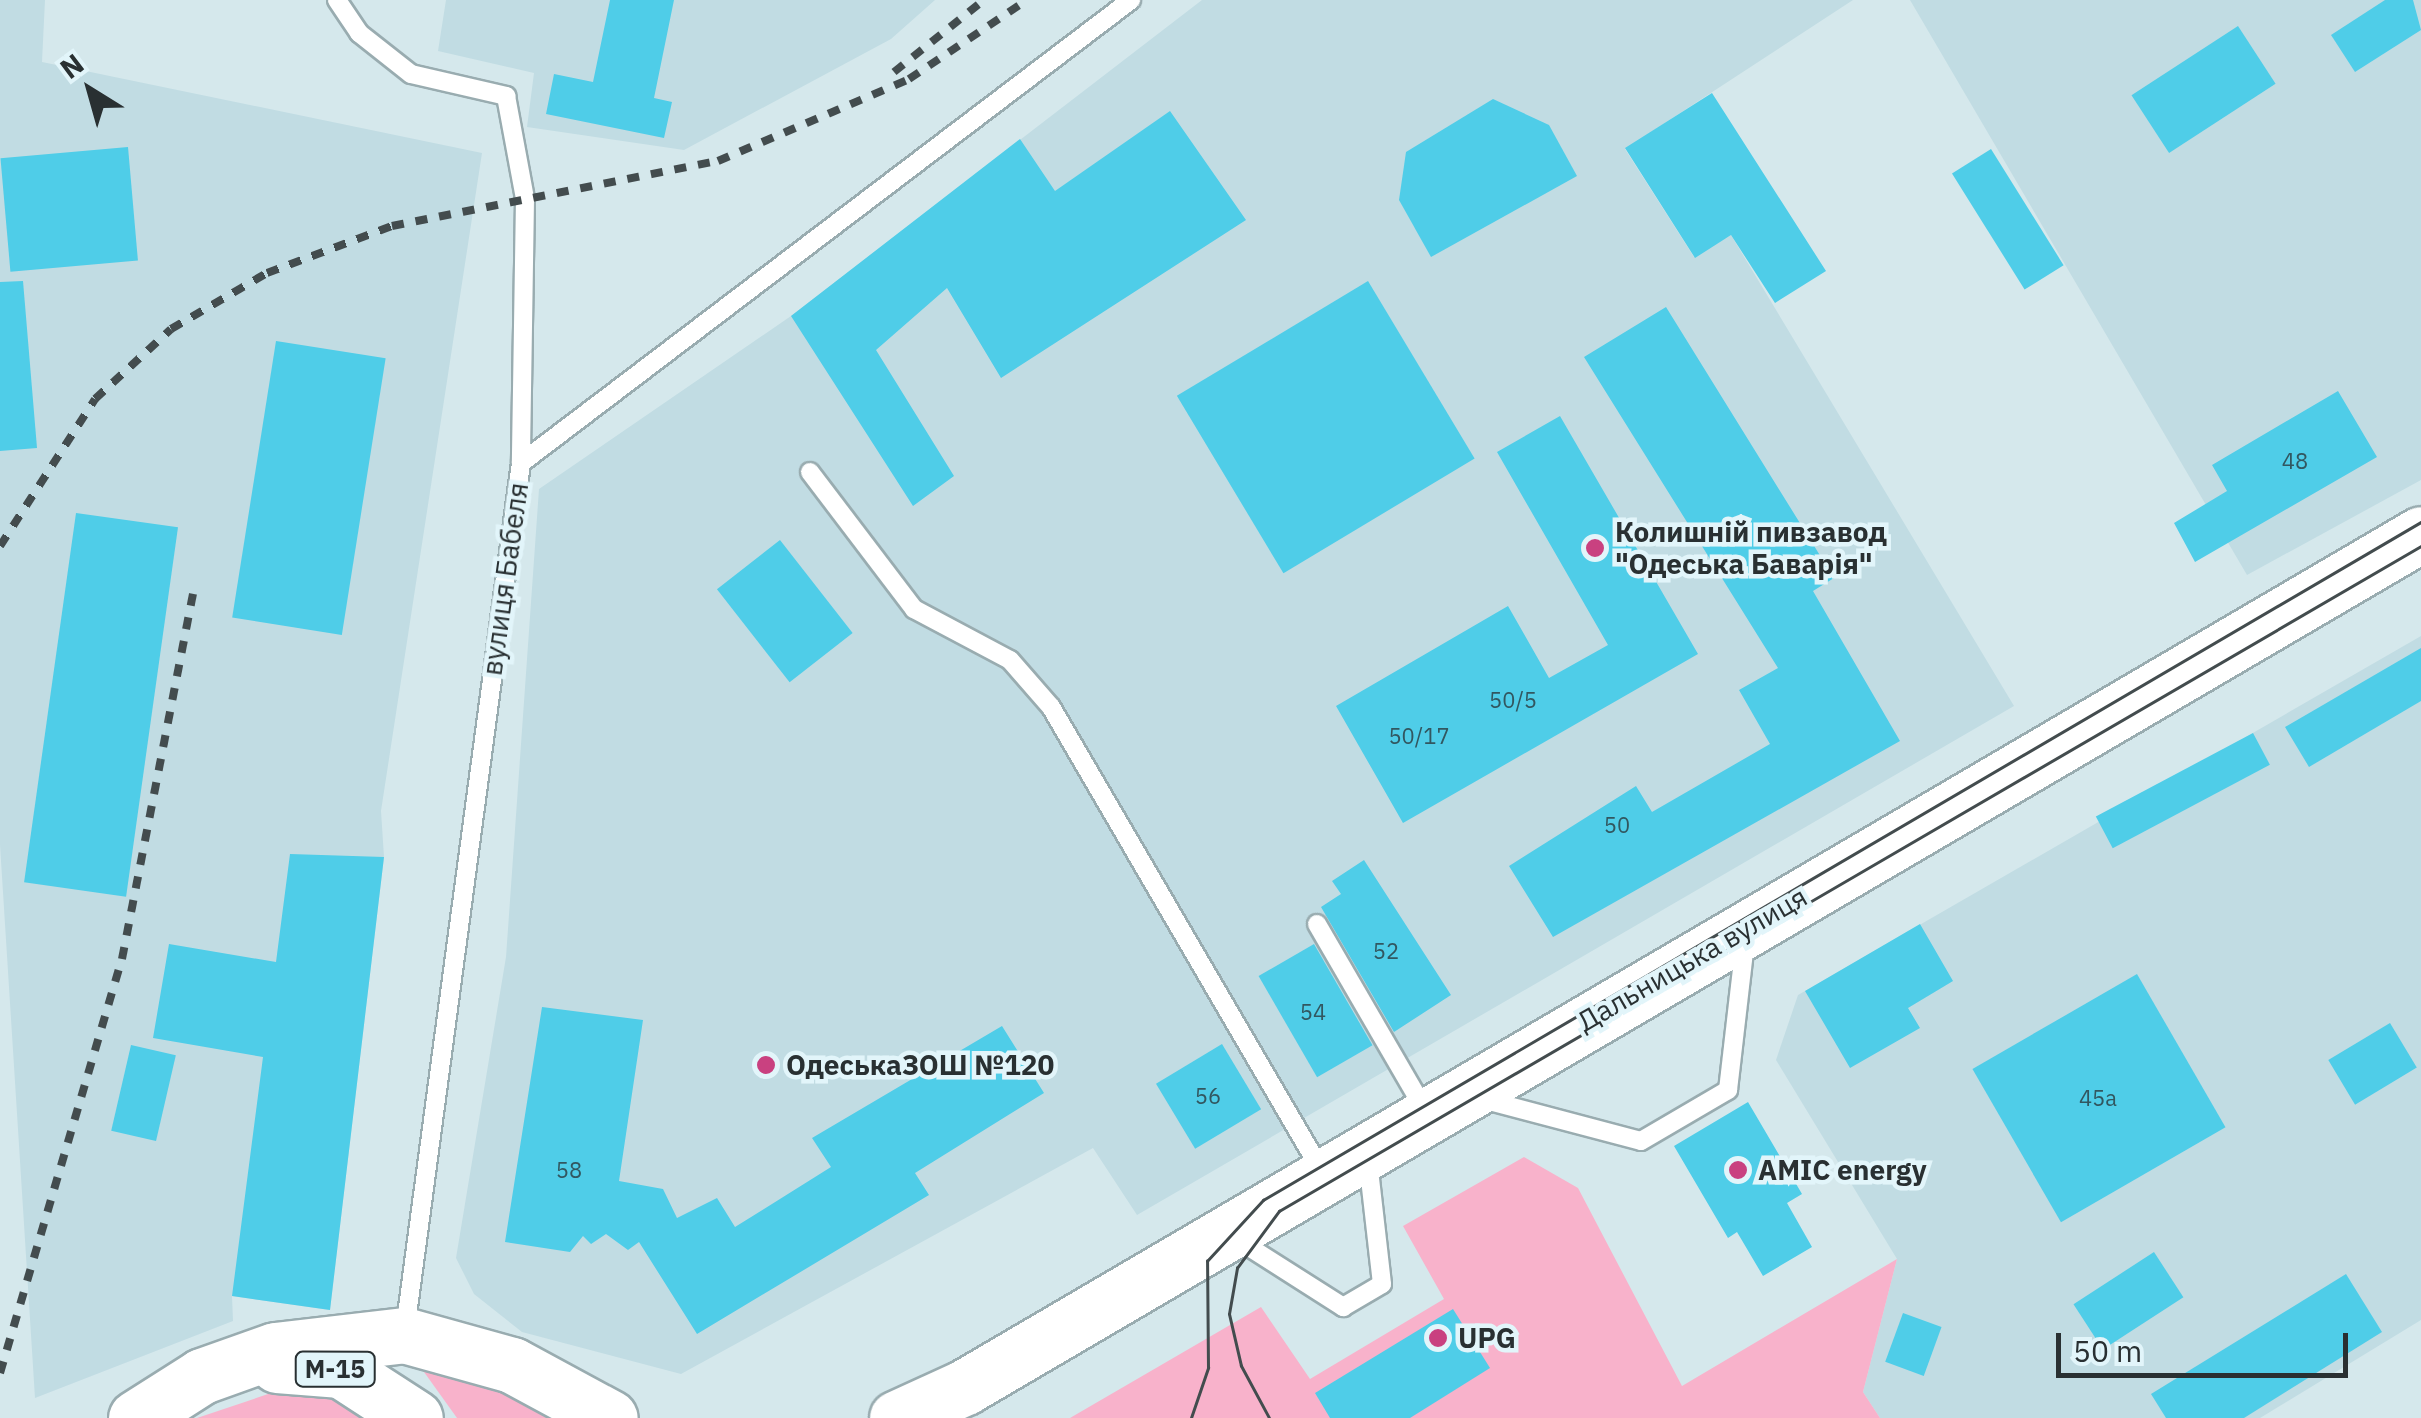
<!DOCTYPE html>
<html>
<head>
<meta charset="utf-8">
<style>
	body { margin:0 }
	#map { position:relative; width:2421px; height:1418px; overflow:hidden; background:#d5e8ec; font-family:"IBM Plex Sans",sans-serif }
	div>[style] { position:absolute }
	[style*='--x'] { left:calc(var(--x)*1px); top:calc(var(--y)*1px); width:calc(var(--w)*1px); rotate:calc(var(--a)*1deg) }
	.built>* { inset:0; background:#c1dce3 }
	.green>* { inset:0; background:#f8b2cb }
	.building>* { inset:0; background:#4fcde8; transform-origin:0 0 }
	.roads { filter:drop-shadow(2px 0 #99acb0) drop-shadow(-2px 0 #99acb0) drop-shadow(0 2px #99acb0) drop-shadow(0 -2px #99acb0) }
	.lane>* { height:18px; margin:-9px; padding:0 9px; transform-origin:9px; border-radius:9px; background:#fff }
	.primary>* { height:55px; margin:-27.5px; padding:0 27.5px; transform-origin:27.5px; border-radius:27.5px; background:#fff }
	.tram>* { height:2.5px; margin:-1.25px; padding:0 1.25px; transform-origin:1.25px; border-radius:1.25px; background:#434c4e }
	.rail>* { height:8px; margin-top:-4px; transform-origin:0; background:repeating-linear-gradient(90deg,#434c4e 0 12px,transparent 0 24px) }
	.dots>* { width:28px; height:28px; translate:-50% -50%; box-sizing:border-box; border:5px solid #e2f5fa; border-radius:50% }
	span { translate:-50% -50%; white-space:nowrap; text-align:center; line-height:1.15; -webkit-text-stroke:9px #e2f5fa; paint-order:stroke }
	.number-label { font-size:22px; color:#325760 }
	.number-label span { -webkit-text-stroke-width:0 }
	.shield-label span { padding:2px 8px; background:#e2f5fa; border:2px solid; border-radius:8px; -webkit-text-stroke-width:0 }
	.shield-label { font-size:25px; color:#293032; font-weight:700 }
	.poi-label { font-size:28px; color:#293032; font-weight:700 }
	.left { translate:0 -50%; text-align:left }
	.street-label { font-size:28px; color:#293032 }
	.north { position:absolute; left:40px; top:40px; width:100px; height:100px; -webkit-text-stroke:8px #e2f5fa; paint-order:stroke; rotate:323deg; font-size:28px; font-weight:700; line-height:40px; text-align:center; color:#293032 }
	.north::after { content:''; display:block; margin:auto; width:35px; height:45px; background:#293032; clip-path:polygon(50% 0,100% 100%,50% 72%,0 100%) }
	.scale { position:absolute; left:2056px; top:1333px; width:292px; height:45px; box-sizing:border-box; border:5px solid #293032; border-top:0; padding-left:12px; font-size:30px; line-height:35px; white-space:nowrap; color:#293032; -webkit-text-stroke:8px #e2f5fa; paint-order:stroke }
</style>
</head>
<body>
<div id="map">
	<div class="built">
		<i style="clip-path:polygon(0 0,45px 0,42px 62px,482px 153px,381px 811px,384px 857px,330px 1310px,232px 1296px,233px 1321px,35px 1398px,0 845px)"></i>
		<i style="clip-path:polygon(446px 0,935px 0,891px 39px,684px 150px,527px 127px,534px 73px,438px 51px)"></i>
		<i style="clip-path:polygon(1202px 0,1853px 0,1625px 149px,1694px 257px,1731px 235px,2014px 706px,1137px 1215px,1093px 1148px,681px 1374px,522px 1332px,474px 1294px,456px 1258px,506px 957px,539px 489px,791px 316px)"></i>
		<i style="clip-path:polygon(1910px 0,2421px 0,2421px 480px,2247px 575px)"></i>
		<i style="clip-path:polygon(2421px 636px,2421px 1320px,2260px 1418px,1880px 1418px,1863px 1392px,1897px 1259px,1776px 1060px,1798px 995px)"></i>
	</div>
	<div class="green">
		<i style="clip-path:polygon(1524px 1157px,1578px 1188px,1682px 1386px,1897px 1259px,1863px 1392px,1880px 1418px,1070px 1418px,1261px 1307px,1310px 1379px,1444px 1299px,1403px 1226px)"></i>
		<i style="clip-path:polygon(419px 1365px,466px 1369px,565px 1418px,457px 1418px)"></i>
		<i style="clip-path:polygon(332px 1385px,388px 1418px,197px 1418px,292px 1386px)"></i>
	</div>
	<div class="building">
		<i style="clip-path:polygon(610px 0,674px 0,654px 98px,672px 102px,664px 138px,546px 114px,554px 74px,593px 82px)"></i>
		<i style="clip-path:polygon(2385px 0,2413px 0,2421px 30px,2355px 72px,2331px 35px)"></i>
		<i style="left:2238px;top:26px;width:69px;height:127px;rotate:57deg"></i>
		<i style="clip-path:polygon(1712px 93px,1826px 271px,1775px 303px,1731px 235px,1695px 258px,1625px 148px)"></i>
		<i style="clip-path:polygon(1493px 99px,1549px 125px,1577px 176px,1431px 257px,1399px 200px,1406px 152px)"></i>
		<i style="clip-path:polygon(1170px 111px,1246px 220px,1001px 378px,947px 288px,876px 350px,954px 476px,913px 506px,791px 316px,1020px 139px,1055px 191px)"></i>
		<i style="left:128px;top:147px;width:114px;height:128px;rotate:85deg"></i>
		<i style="left:1991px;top:149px;width:137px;height:46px;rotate:58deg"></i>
		<i style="clip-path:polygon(23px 281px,37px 448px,0 451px,0 282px)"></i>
		<i style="left:1368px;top:281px;width:207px;height:223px;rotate:59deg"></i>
		<i style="clip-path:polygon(1666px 307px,1834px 578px,1813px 591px,1900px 741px,1553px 937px,1509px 866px,1636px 786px,1652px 812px,1770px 744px,1739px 690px,1778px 668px,1584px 357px)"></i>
		<i style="left:276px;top:341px;width:111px;height:280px;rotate:9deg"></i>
		<i style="clip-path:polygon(2338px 391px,2377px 457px,2195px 562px,2174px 523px,2227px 491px,2212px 465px)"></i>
		<i style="clip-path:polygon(1560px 416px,1698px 654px,1403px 823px,1336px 706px,1508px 606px,1549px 678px,1608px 645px,1497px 452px)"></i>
		<i style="left:76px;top:513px;width:103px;height:373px;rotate:8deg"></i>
		<i style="left:780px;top:540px;width:118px;height:80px;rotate:52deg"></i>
		<i style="clip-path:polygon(2421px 648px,2421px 701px,2309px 767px,2285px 727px)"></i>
		<i style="left:2253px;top:733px;width:36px;height:178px;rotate:62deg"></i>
		<i style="clip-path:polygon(290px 854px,384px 857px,330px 1310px,232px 1296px,263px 1057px,153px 1038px,169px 944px,276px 962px)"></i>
		<i style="clip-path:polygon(1364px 860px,1451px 995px,1394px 1032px,1321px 907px,1341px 894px,1332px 881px)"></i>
		<i style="clip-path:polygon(1920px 924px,1953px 981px,1908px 1008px,1920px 1028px,1850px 1068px,1805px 991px)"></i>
		<i style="left:1314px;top:944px;width:117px;height:64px;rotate:60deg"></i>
		<i style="left:2137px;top:974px;width:177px;height:190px;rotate:60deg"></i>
		<i style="clip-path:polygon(542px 1007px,643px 1020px,619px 1181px,663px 1189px,677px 1218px,717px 1198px,735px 1227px,831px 1167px,812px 1138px,1002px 1026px,1044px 1093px,915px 1173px,929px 1195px,697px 1334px,639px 1242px,628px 1250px,606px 1234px,591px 1244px,583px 1236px,570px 1252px,505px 1242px)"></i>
		<i style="left:2390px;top:1023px;width:52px;height:72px;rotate:59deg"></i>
		<i style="left:1222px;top:1044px;width:76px;height:77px;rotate:59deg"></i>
		<i style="left:131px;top:1045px;width:46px;height:88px;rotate:13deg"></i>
		<i style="clip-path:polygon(1748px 1102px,1802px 1194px,1787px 1203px,1812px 1247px,1763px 1276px,1737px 1232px,1728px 1238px,1674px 1146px)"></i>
		<i style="left:2154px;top:1252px;width:54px;height:96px;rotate:57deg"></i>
		<i style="clip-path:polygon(2346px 1274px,2382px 1332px,2244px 1418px,2166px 1418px,2151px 1394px)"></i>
		<i style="clip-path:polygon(1453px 1309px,1490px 1368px,1410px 1418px,1330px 1418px,1315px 1393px)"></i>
		<i style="left:1903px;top:1313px;width:41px;height:52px;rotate:20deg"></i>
	</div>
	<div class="roads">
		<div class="lane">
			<i style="--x:337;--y:0;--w:40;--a:56"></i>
			<i style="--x:359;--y:33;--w:66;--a:38.3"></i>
			<i style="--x:411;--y:74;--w:98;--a:13"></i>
			<i style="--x:506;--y:96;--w:105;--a:79.5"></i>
			<i style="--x:525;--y:199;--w:264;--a:90.9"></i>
			<i style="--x:521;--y:463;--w:875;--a:97.62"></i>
			<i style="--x:521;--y:463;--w:766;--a:-37.2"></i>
			<i style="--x:810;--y:472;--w:172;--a:52.8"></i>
			<i style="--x:914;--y:609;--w:109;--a:28"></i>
			<i style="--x:1010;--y:660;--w:62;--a:48.9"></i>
			<i style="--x:1051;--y:707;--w:536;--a:59.75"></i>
			<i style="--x:1317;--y:924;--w:215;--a:59.9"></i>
			<i style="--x:1482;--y:1099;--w:164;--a:14.8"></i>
			<i style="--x:1641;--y:1141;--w:101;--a:-30.4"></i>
			<i style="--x:1728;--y:1090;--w:149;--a:-83.4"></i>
			<i style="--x:1238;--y:1240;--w:125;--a:32.5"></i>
			<i style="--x:1343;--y:1307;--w:45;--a:-30.5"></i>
			<i style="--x:1382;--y:1284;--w:123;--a:-96.5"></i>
		</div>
		<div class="primary">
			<i style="--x:277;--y:1365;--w:64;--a:4.5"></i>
			<i style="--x:341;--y:1370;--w:88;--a:33"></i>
			<i style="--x:136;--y:1418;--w:78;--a:-32.5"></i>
			<i style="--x:202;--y:1376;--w:77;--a:-19.6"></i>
			<i style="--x:275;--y:1350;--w:130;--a:-6.6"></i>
			<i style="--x:404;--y:1335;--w:112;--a:15.5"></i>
			<i style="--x:512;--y:1365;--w:111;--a:28.4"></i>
			<i style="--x:897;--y:1418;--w:75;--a:-24.5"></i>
			<i style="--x:965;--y:1387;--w:1687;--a:-30.36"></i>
		</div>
	</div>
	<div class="tram">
		<i style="--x:1191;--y:1418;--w:53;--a:-71.2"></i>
		<i style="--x:1208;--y:1368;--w:107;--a:-90.5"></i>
		<i style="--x:1207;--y:1261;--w:83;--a:-47.4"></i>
		<i style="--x:1263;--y:1200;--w:1342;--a:-30.35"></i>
		<i style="--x:1269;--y:1418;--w:59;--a:-118.3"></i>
		<i style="--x:1241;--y:1366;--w:53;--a:-103"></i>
		<i style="--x:1229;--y:1314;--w:47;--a:-80.1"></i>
		<i style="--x:1237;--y:1268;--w:71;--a:-53.6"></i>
		<i style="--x:1279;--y:1211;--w:1322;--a:-30.21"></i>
	</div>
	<div class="rail">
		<i style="--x:894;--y:72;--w:115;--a:-38.7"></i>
		<i style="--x:0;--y:546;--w:175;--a:-57.1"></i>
		<i style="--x:95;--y:399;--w:103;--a:-42.6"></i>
		<i style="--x:171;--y:329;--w:111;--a:-30.3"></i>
		<i style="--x:267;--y:273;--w:134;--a:-20.6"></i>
		<i style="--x:392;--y:226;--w:332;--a:-11.3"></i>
		<i style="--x:718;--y:161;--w:208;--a:-23.2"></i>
		<i style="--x:909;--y:79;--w:142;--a:-33.8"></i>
		<i style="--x:0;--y:1373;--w:432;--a:-73.6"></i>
		<i style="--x:122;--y:959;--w:384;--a:-79"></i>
	</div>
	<div class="dots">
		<i style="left:1595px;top:548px;background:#c94180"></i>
		<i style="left:766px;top:1065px;background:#c94180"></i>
		<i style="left:1738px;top:1170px;background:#c94180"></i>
		<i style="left:1438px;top:1338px;background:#c94180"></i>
	</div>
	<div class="number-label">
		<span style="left:2295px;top:461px">48</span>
		<span style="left:1513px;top:700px">50/5</span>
		<span style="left:1419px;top:736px">50/17</span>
		<span style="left:1617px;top:825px">50</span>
		<span style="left:1386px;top:951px">52</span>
		<span style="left:1313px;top:1012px">54</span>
		<span style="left:1208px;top:1096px">56</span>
		<span style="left:2098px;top:1098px">45а</span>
		<span style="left:569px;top:1170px">58</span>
	</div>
	<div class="shield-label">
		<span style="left:335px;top:1369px">М-15</span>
	</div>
	<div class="poi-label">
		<span class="left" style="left:1615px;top:548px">Колишній пивзавод<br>"Одеська Баварія"</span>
		<span class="left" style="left:786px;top:1065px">ОдеськаЗОШ №120</span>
		<span class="left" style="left:1758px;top:1170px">AMIC energy</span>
		<span class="left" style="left:1458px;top:1338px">UPG</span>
	</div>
	<div class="street-label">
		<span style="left:505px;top:579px;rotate:-82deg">вулиця Бабеля</span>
		<span style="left:1692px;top:959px;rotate:-30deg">Дальницька вулиця</span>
	</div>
	<div class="north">N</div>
	<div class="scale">50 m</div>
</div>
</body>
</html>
